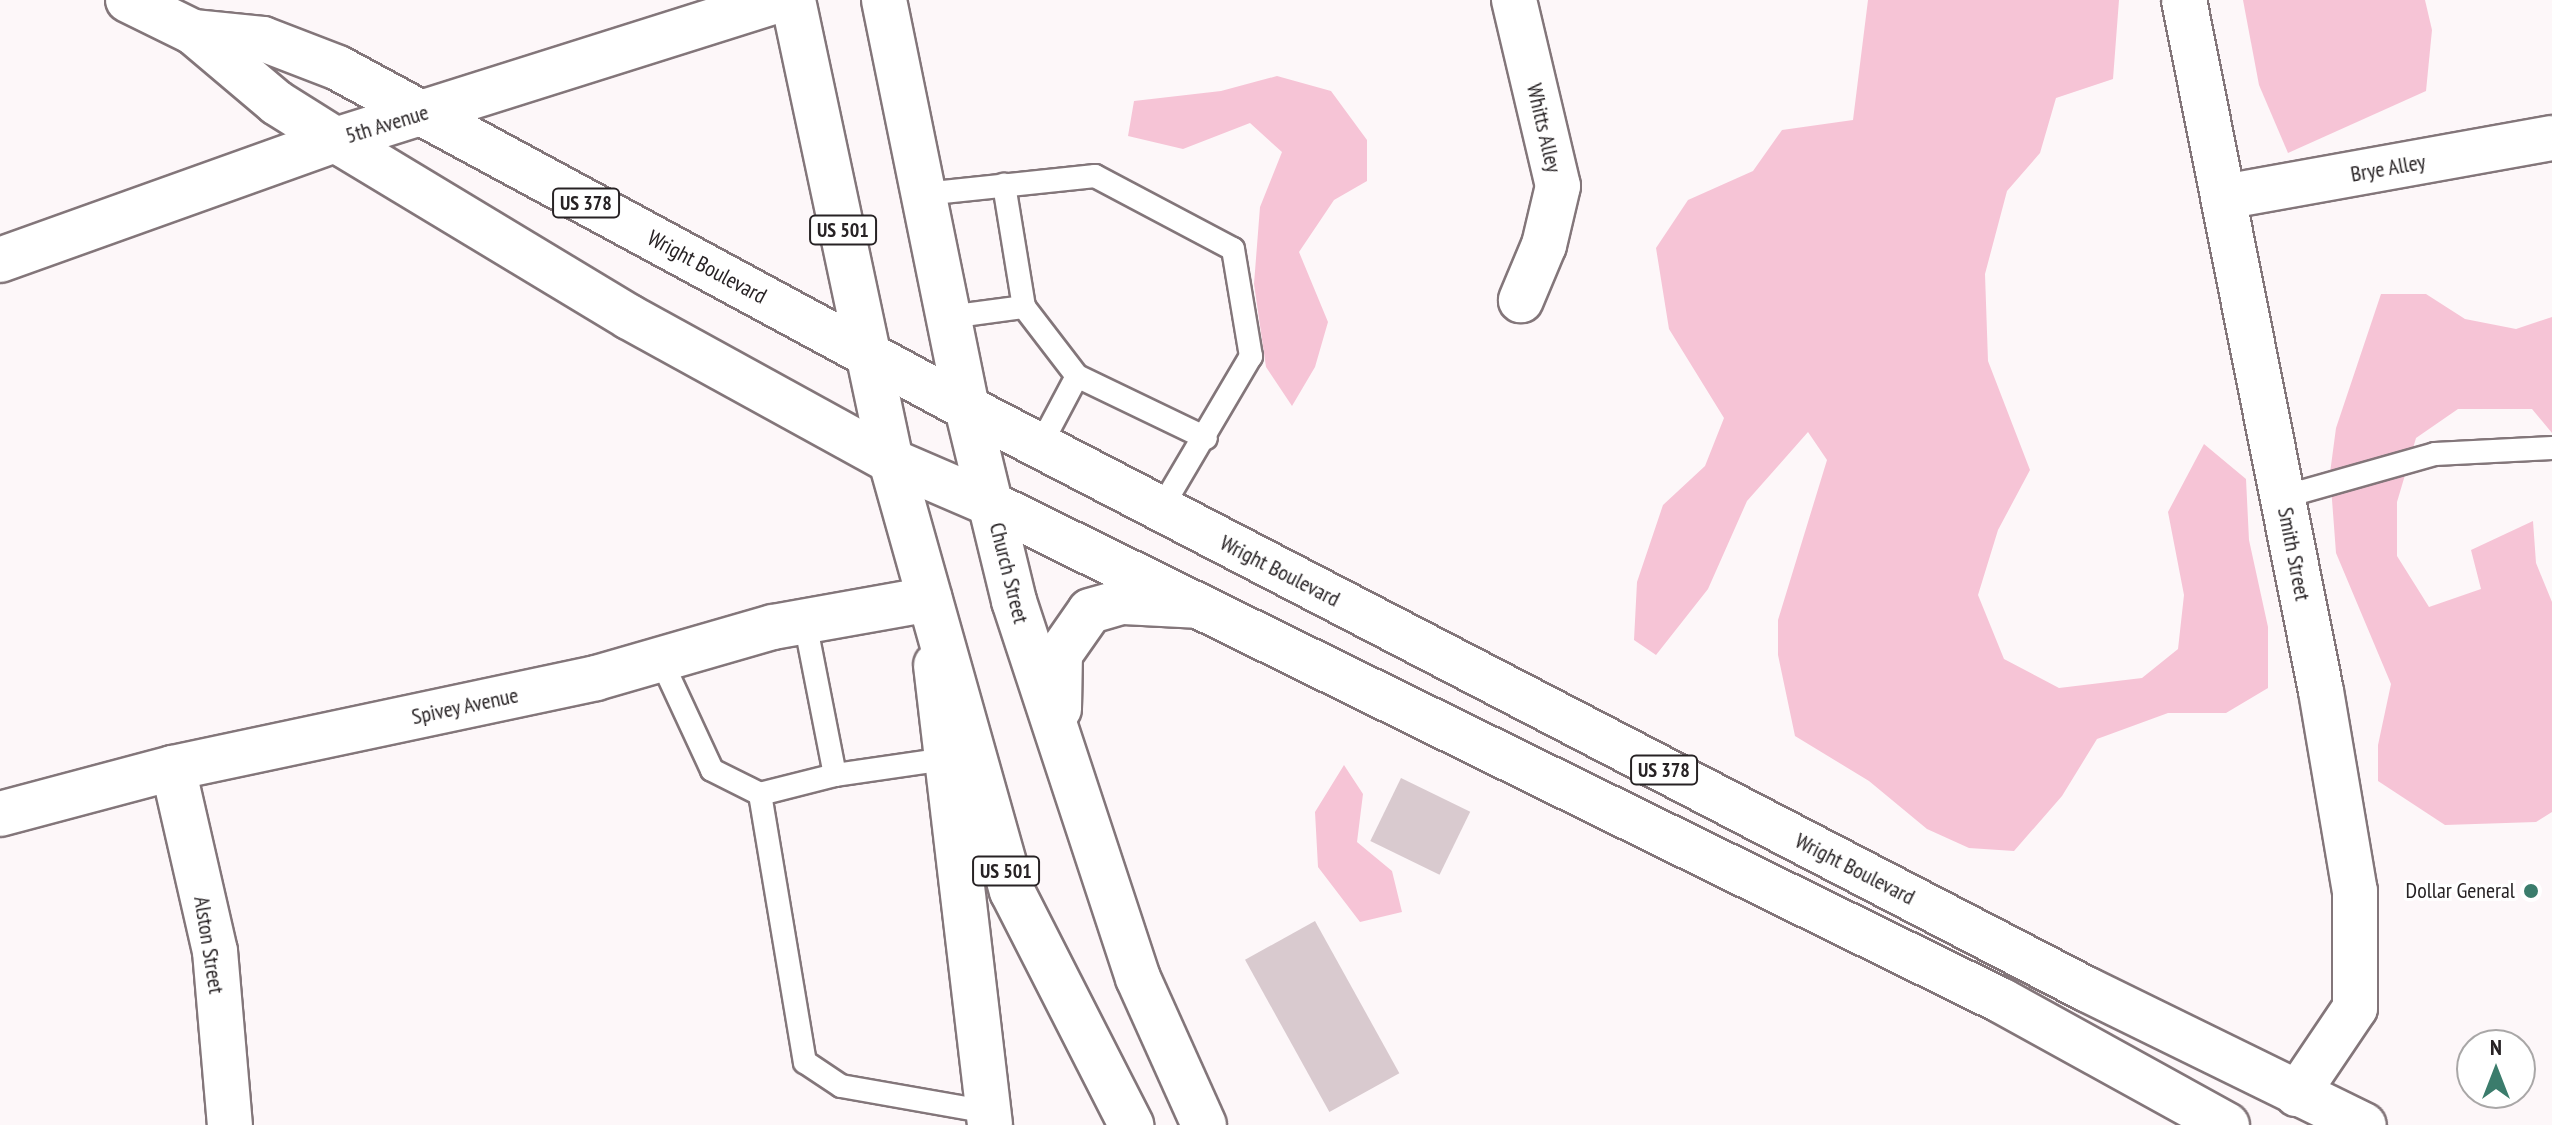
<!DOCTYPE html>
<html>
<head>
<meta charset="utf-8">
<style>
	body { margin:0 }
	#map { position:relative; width:2552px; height:1125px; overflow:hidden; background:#fdf7f9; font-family:"PT Sans Narrow",sans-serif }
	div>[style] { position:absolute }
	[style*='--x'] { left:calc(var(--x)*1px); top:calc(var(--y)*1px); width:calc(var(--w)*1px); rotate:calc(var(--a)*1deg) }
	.green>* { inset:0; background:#f6c4d6 }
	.building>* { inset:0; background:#d9cacf; transform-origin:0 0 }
	.roads { filter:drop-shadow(2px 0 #83767a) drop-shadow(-2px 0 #83767a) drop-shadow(0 2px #83767a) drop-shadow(0 -2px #83767a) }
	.service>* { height:22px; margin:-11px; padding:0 11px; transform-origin:11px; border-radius:11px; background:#fff }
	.minor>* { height:44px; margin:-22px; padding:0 22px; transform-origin:22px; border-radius:22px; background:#fff }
	.primary>* { height:44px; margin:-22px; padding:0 22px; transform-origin:22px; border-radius:22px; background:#fff }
	.trunk>* { height:44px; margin:-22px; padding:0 22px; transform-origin:22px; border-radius:22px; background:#fff }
	.dots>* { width:22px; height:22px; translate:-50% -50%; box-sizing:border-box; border:4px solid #fff; border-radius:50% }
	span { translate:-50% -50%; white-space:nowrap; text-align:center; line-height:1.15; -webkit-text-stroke:6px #fff; paint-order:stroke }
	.shield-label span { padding:2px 6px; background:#fff; border:2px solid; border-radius:6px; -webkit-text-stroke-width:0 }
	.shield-label { font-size:20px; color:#272224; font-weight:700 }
	.street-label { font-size:22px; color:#272224 }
	.poi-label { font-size:22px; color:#272224 }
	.right { translate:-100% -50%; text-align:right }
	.north { position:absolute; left:2456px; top:1029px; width:80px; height:80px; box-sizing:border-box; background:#fff; border:2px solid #a9a7a7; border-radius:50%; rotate:0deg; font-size:22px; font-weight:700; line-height:32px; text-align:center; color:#272224 }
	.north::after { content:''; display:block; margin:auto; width:28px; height:36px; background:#3b7c6c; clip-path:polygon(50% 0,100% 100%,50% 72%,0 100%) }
</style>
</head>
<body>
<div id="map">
	<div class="green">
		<i style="clip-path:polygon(1868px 0,2119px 0,2113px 79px,2056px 98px,2040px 153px,2007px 191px,1985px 274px,1988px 361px,2030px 470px,1998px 530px,1978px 595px,2004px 659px,2059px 688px,2142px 678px,2178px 649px,2184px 595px,2168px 512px,2204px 444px,2246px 479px,2249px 540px,2268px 627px,2268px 688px,2226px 713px,2168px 713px,2097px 739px,2062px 796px,2014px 851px,1969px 848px,1927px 829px,1869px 781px,1795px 736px,1778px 655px,1778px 620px,1827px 460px,1808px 432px,1747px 501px,1708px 589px,1656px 655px,1634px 640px,1637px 582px,1663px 505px,1705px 466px,1724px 418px,1669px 329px,1656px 248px,1688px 200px,1753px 171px,1782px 130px,1853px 120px)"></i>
		<i style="clip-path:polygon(2243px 0,2425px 0,2432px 30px,2426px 91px,2288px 153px,2259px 85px)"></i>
		<i style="clip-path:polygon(1277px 76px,1331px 91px,1367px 140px,1367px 181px,1334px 200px,1299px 252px,1328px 322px,1315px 367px,1292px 406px,1266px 367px,1254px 284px,1260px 207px,1282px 152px,1250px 123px,1183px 149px,1128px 136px,1134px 101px,1221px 91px)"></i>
		<i style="clip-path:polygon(2381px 294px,2426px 294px,2465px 319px,2516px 329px,2552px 317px,2552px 433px,2532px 409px,2458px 409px,2416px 438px,2397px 502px,2397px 556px,2429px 607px,2481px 589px,2471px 550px,2533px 521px,2536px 563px,2552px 602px,2552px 812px,2536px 822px,2445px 825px,2378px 781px,2378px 745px,2391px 684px,2336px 553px,2330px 473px,2336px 428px)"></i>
		<i style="clip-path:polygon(1344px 765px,1363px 794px,1357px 842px,1392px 871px,1402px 912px,1360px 922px,1318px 867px,1315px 812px)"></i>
	</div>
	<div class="building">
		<i style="left:1401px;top:778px;width:77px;height:70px;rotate:26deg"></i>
		<i style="left:1315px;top:921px;width:174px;height:80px;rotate:61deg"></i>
	</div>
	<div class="roads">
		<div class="service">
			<i style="--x:924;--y:194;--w:172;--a:-6"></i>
			<i style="--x:1095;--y:176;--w:156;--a:27.9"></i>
			<i style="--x:1233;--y:249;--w:109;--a:80.5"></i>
			<i style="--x:1251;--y:356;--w:178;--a:120.5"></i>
			<i style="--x:1024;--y:307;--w:87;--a:52.5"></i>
			<i style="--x:1077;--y:376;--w:143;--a:25.7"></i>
			<i style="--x:949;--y:317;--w:76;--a:-7.6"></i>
			<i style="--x:1024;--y:307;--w:124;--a:-99.3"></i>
			<i style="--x:1040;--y:446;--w:79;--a:-62.1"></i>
			<i style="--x:2283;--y:497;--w:158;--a:-15.8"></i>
			<i style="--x:2435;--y:454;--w:117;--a:-2.9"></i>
			<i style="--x:661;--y:660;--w:121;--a:65.1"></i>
			<i style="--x:712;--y:770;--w:54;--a:26.6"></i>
			<i style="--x:760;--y:794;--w:77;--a:-14.2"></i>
			<i style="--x:835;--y:775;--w:156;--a:-101.1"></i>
			<i style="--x:835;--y:775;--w:112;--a:-8.2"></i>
			<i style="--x:760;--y:794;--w:272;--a:80.5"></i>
			<i style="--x:805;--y:1062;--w:43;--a:33.7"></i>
			<i style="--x:841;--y:1086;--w:149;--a:10"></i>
		</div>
		<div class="minor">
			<i style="--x:1514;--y:0;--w:191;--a:76.7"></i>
			<i style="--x:1558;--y:186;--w:61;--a:103.3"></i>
			<i style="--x:1544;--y:245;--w:60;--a:112.7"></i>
			<i style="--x:2184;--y:0;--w:704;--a:78.79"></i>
			<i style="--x:2321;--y:691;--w:203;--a:80.4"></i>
			<i style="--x:2355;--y:891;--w:117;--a:90"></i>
			<i style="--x:2355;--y:1008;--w:104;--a:124"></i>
			<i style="--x:2224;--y:197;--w:333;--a:-10.2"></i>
			<i style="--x:0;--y:260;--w:356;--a:-19.7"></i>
			<i style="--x:335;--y:140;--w:466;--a:-17.5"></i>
			<i style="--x:173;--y:768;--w:188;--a:77.1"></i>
			<i style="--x:215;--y:951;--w:175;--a:85.1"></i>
			<i style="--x:0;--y:814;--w:179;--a:-14.9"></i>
			<i style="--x:173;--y:768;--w:432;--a:-12"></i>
			<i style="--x:596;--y:678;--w:184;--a:-16.1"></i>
			<i style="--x:773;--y:627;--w:159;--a:-10.1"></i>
		</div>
		<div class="primary">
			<i style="--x:967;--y:408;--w:1263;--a:27.44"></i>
			<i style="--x:2088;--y:990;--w:307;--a:26.1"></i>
			<i style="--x:891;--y:461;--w:109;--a:23.3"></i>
			<i style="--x:991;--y:504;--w:1127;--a:26.18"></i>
			<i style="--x:2002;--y:1001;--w:257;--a:28.9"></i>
			<i style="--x:936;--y:665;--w:463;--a:83.3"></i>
		</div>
		<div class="trunk">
			<i style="--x:128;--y:0;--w:72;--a:26.2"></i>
			<i style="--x:193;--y:32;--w:110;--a:40.2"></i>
			<i style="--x:277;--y:103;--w:79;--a:32.1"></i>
			<i style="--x:344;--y:145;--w:333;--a:31.1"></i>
			<i style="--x:629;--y:317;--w:299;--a:28.8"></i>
			<i style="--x:793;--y:0;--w:471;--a:78"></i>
			<i style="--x:891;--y:461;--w:447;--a:74.3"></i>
			<i style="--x:1012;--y:891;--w:263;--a:63"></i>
			<i style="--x:884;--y:0;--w:416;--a:78.5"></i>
			<i style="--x:967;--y:408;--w:199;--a:76.3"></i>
			<i style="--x:1014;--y:601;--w:397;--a:71.8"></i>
			<i style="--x:1138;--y:978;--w:161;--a:65.8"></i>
			<i style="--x:193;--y:32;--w:70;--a:5.7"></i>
			<i style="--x:263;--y:39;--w:80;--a:21.1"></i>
			<i style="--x:338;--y:68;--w:715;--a:28.39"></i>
			<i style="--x:1059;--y:709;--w:55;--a:-89"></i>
			<i style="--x:1060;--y:654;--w:52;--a:-55.1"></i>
			<i style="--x:1090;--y:611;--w:33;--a:-16"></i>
			<i style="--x:1122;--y:602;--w:76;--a:3"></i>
		</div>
	</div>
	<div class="dots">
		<i style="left:2531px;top:891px;background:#3b7c6c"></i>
	</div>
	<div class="shield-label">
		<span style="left:586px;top:203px">US 378</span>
		<span style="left:843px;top:230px">US 501</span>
		<span style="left:1664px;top:770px">US 378</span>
		<span style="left:1006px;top:871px">US 501</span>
	</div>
	<div class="street-label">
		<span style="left:387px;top:124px;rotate:-17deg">5th Avenue</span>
		<span style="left:1544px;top:128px;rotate:77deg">Whitts Alley</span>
		<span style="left:2388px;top:168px;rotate:-10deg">Brye Alley</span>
		<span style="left:707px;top:267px;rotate:28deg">Wright Boulevard</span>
		<span style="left:2294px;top:554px;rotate:79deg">Smith Street</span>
		<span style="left:1280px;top:571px;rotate:27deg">Wright Boulevard</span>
		<span style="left:1009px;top:573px;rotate:76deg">Church Street</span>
		<span style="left:465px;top:706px;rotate:-12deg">Spivey Avenue</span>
		<span style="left:1855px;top:869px;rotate:27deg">Wright Boulevard</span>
		<span style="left:209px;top:945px;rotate:81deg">Alston Street</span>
	</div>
	<div class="poi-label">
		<span class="right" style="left:2515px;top:891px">Dollar General</span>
	</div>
	<div class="north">N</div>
</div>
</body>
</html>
